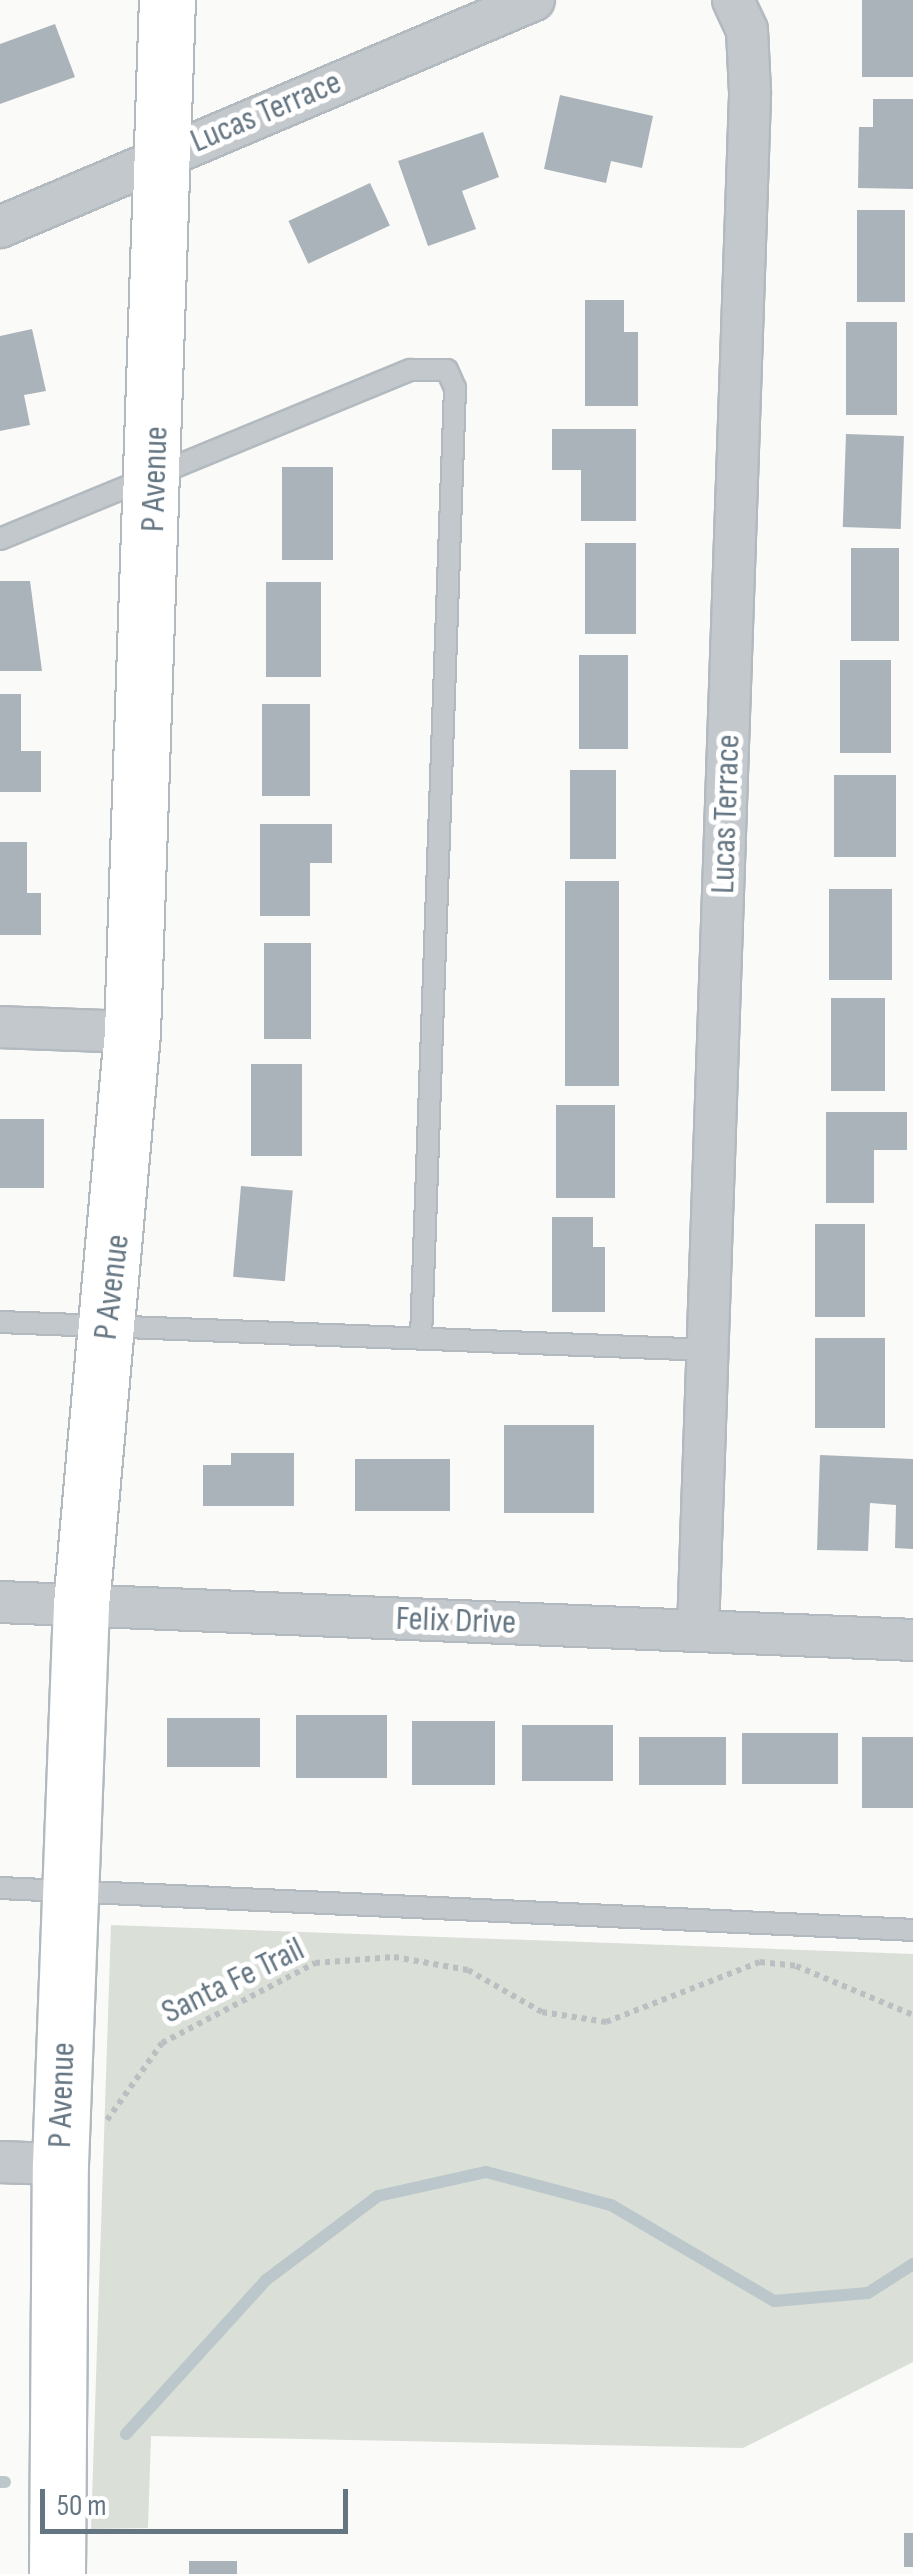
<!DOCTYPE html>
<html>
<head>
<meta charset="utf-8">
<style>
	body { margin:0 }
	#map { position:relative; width:913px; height:2574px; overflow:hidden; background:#fafaf8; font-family:"Sofia Sans Condensed",sans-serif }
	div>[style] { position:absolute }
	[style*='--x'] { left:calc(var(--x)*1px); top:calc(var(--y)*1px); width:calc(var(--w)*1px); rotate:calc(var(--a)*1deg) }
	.green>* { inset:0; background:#dadfd7 }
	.stream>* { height:12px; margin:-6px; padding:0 6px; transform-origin:6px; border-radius:6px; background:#bbc7cb }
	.building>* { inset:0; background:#aab3b9; transform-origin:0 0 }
	.path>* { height:6px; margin-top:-3px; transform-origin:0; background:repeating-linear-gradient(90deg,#bbbfc2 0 5px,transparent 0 10px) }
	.roads { filter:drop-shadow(2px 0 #b3babf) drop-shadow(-2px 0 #b3babf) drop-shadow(0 2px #b3babf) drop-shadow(0 -2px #b3babf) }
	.lane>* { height:20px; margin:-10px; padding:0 10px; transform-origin:10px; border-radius:10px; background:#c3c8cc }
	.street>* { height:40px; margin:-20px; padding:0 20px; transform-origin:20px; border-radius:20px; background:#c3c8cc }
	.secondary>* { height:55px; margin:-27.5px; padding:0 27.5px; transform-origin:27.5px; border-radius:27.5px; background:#fff }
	span { translate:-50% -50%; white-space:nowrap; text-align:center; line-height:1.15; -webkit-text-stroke:10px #fff; paint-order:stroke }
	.street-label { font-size:35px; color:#657683 }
	.scale { position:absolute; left:40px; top:2489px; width:308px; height:45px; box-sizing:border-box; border:5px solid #657683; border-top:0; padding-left:12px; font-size:30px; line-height:35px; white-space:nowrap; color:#657683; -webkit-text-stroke:8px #fff; paint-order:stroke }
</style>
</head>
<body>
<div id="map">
	<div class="green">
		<i style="clip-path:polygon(111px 1925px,913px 1954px,913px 2362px,743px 2448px,151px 2436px,148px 2528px,91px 2529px)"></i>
	</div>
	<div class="stream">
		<i style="--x:126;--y:2434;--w:208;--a:-47.7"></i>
		<i style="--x:266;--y:2280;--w:140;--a:-36.9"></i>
		<i style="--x:378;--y:2196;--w:111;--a:-12.5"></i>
		<i style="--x:486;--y:2172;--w:129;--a:14.8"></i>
		<i style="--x:611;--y:2205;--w:189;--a:30.5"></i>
		<i style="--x:774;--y:2301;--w:94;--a:-4.9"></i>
		<i style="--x:868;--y:2293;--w:54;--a:-32.8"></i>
		<i style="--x:0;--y:2482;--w:5;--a:0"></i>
	</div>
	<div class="building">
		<i style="left:862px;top:0;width:51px;height:77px"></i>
		<i style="clip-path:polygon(55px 24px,75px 77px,0 104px,0 44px)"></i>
		<i style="clip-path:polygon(560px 95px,653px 116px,642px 168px,611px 161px,606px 183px,544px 169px)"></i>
		<i style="clip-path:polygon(873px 99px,913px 99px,913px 189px,858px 188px,859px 127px,873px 127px)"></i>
		<i style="clip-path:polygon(483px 132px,499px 177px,462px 191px,476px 229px,428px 246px,398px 161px)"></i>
		<i style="left:370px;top:183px;width:47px;height:90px;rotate:65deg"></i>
		<i style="left:857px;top:210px;width:48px;height:92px"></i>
		<i style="clip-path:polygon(585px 300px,624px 300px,624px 332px,638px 332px,638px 406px,585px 406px)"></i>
		<i style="left:846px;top:322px;width:51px;height:93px"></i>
		<i style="clip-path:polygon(32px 329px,46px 391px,24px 395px,30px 425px,0 431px,0 336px)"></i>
		<i style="clip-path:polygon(552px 429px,636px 429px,636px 521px,581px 521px,581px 470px,552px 470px)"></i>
		<i style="left:846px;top:434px;width:58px;height:93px;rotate:2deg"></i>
		<i style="left:282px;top:467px;width:51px;height:93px"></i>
		<i style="left:585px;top:543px;width:51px;height:91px"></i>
		<i style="left:851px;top:548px;width:48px;height:93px"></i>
		<i style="clip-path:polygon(0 581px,30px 581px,42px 671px,0 671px)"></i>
		<i style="left:266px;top:582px;width:55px;height:95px"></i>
		<i style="left:579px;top:655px;width:49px;height:94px"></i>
		<i style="left:840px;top:660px;width:51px;height:93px"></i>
		<i style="clip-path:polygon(0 694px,21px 694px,21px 751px,41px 751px,41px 792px,0 792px)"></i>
		<i style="left:262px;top:704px;width:48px;height:92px"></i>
		<i style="left:570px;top:770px;width:46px;height:89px"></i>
		<i style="left:834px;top:775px;width:62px;height:82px"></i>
		<i style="clip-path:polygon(260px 824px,332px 824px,332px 863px,310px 863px,310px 916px,260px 916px)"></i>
		<i style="clip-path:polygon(0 842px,27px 842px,27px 893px,41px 893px,41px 935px,0 935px)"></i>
		<i style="left:565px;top:881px;width:54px;height:205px"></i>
		<i style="left:829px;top:889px;width:63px;height:91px"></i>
		<i style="left:264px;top:943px;width:47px;height:96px"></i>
		<i style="left:831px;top:998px;width:54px;height:93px"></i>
		<i style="left:251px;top:1064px;width:51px;height:92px"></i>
		<i style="left:556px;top:1105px;width:59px;height:93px"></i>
		<i style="clip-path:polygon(826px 1112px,907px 1112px,907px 1150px,874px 1150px,874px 1203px,826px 1203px)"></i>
		<i style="left:0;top:1119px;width:44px;height:69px"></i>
		<i style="left:241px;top:1186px;width:52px;height:91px;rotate:5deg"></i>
		<i style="clip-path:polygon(552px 1217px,593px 1217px,593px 1247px,605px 1247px,605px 1312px,552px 1312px)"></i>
		<i style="left:815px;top:1224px;width:50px;height:93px"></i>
		<i style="left:815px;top:1338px;width:70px;height:90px"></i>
		<i style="left:504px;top:1425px;width:90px;height:88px"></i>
		<i style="clip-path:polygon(231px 1453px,294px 1453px,294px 1506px,203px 1506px,203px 1465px,231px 1465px)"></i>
		<i style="clip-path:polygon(820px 1455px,913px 1459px,913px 1549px,895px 1548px,896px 1505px,870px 1503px,868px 1551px,817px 1550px)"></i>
		<i style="left:355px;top:1459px;width:95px;height:52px"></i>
		<i style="left:296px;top:1715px;width:91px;height:63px"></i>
		<i style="left:167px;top:1718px;width:93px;height:49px"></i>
		<i style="left:412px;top:1721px;width:83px;height:64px"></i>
		<i style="left:522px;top:1725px;width:91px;height:56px"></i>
		<i style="left:742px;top:1733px;width:96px;height:51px"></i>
		<i style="left:639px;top:1737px;width:87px;height:48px"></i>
		<i style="left:862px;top:1737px;width:51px;height:71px"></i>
		<i style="left:904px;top:2533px;width:9px;height:34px"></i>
		<i style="left:189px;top:2561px;width:48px;height:13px"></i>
	</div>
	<div class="path">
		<i style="--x:107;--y:2120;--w:95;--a:-54.5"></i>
		<i style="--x:162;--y:2043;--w:173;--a:-27.6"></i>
		<i style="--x:315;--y:1963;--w:79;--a:-4.3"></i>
		<i style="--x:394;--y:1957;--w:75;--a:10"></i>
		<i style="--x:468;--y:1970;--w:85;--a:29.6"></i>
		<i style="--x:542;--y:2012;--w:65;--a:8.9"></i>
		<i style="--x:606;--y:2022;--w:165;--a:-21.3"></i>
		<i style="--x:760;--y:1962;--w:36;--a:6"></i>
		<i style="--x:796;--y:1966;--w:127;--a:22.7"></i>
	</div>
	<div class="roads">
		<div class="lane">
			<i style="--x:0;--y:539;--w:444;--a:-22.4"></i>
			<i style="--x:411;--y:370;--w:36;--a:0"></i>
			<i style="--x:447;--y:370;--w:20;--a:66"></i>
			<i style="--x:455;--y:388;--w:950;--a:92.05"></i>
			<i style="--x:0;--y:1322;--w:709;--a:2.26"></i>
			<i style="--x:0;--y:1888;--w:914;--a:2.63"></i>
		</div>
		<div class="street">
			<i style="--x:0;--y:227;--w:580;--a:-23.03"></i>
			<i style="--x:0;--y:1027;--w:132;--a:2.2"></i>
			<i style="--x:0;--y:1602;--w:914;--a:2.38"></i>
			<i style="--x:698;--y:1631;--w:1540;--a:-88.06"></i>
			<i style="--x:750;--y:92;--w:62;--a:-92.8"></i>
			<i style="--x:747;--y:30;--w:33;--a:-115"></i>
			<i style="--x:0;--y:2162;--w:60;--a:1.9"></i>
		</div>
		<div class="secondary">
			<i style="--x:57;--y:2574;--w:410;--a:-89.6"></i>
			<i style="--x:60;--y:2164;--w:559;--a:-87.85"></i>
			<i style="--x:81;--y:1605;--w:575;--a:-84.91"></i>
			<i style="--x:132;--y:1032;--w:1033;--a:-88.06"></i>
		</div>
	</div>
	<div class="street-label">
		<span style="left:266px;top:112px;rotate:-23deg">Lucas Terrace</span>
		<span style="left:155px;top:479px;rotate:-88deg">P Avenue</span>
		<span style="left:726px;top:814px;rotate:-88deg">Lucas Terrace</span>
		<span style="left:112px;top:1287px;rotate:-83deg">P Avenue</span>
		<span style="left:456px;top:1621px;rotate:2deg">Felix Drive</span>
		<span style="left:233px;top:1981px;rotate:-26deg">Santa Fe Trail</span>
		<span style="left:62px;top:2095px;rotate:-88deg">P Avenue</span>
	</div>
	<div class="scale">50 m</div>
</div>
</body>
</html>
